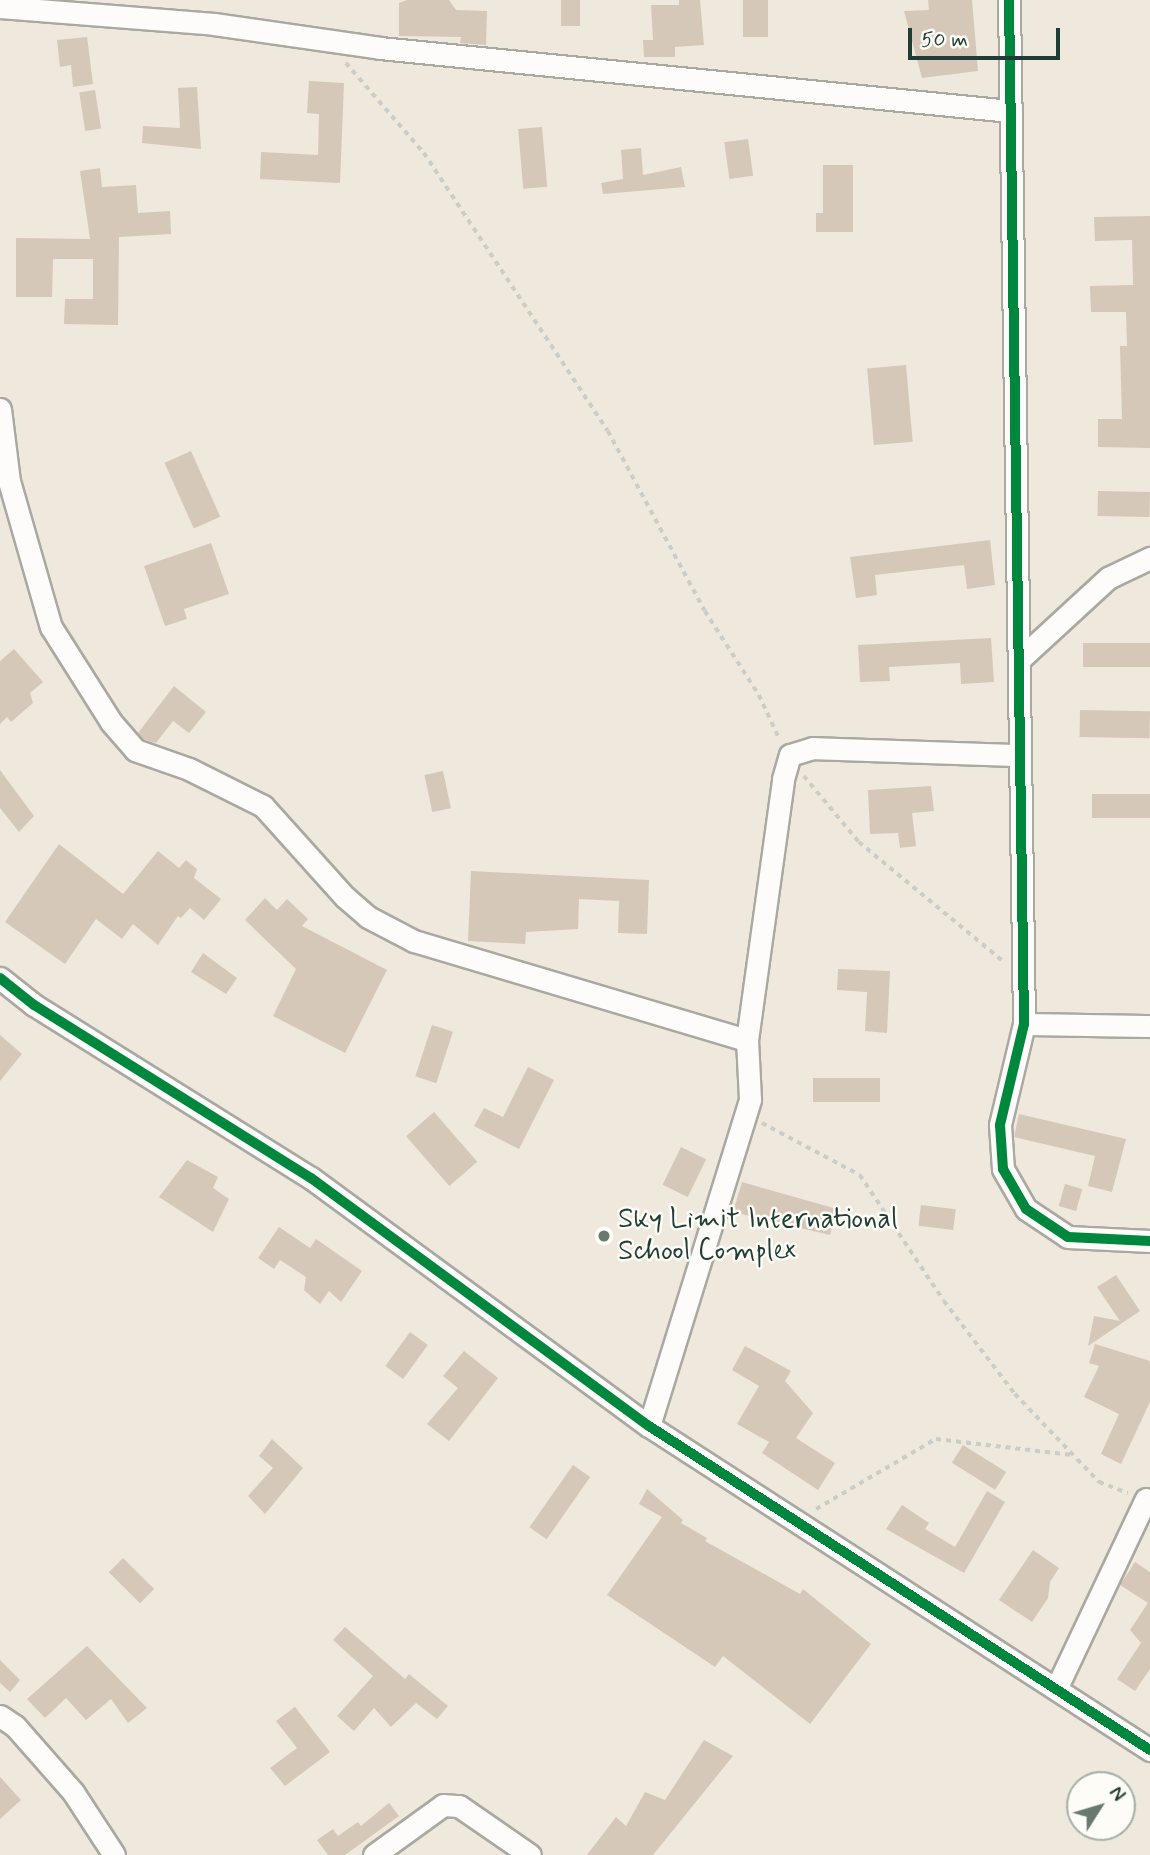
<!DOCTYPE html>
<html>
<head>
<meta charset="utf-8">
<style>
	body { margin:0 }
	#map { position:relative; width:1150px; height:1855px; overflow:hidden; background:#efe8dd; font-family:Mynerve,sans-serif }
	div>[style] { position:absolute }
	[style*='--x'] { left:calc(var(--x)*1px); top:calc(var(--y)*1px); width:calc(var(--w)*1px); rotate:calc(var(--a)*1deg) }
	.building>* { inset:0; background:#d5c8b9; transform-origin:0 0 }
	.path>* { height:3.5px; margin-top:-1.75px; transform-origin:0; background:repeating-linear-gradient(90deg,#cbcdc9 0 5px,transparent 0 10px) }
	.roads { filter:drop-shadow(2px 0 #a9a9a1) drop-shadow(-2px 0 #a9a9a1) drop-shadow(0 2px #a9a9a1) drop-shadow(0 -2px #a9a9a1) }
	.minor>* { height:21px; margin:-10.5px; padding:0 10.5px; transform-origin:10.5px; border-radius:10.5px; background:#fdfcfa }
	.cycleway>* { height:10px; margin:-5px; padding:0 5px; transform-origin:5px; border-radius:5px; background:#00873e }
	.dots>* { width:19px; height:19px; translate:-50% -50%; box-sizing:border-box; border:4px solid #fdfcf7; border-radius:50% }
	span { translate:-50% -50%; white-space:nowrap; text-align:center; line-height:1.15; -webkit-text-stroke:5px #fdfcf7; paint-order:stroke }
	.poi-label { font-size:28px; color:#1f3d34 }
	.left { translate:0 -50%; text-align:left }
	.north { position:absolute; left:1066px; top:1771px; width:70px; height:70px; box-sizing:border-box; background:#fdfcf7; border:2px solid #a4b0a9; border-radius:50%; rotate:53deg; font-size:19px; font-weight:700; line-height:28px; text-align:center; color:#1f3d34 }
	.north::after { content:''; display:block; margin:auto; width:24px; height:32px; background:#68796f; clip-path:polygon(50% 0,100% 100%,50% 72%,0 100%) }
	.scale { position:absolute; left:908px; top:28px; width:152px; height:32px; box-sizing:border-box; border:4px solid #1f3d34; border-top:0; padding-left:9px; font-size:21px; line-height:24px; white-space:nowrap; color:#1f3d34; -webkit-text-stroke:5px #fdfcf7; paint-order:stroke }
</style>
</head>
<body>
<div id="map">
	<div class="building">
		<i style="clip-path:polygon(407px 0,449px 0,456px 10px,487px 11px,486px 45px,460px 43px,461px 37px,399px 36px,399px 3px)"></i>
		<i style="left:561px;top:0;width:19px;height:26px"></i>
		<i style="clip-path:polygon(679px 0,700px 0,704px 45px,675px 47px,675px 57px,644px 57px,643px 40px,653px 40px,651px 5px,679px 5px)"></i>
		<i style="left:743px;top:0;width:25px;height:37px"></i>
		<i style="clip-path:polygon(928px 0,972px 0,978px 71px,922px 78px,904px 11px,929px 10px)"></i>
		<i style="clip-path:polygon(87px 37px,93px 84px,73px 87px,71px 65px,60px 67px,57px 40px)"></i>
		<i style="clip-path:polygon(309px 81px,344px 83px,340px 183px,260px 179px,261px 152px,318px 155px,319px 114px,307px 113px)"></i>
		<i style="clip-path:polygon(197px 87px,201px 149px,142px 143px,143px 126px,180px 128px,178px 88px)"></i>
		<i style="left:95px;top:90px;width:39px;height:16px;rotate:81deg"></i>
		<i style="left:542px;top:127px;width:60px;height:24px;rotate:85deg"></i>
		<i style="left:748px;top:139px;width:37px;height:24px;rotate:82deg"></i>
		<i style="clip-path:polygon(641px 148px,643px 175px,681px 167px,685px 187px,603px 194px,601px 183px,623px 179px,621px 150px)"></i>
		<i style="clip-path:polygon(823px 165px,853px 165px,853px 232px,816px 232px,816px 213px,823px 213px)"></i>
		<i style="clip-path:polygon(100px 168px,102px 187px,136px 185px,138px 213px,170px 211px,171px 234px,119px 237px,118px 325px,64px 324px,65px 299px,93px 299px,93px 259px,53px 259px,52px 297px,16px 297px,16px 238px,90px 239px,80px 171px)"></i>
		<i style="clip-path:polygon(1150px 216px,1150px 448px,1098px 447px,1098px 419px,1122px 419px,1120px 346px,1127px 346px,1126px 312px,1091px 312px,1090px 286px,1133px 285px,1132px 240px,1095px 241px,1094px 217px)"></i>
		<i style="left:906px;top:365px;width:77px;height:39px;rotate:85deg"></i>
		<i style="left:191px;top:451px;width:72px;height:29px;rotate:66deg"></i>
		<i style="left:1098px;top:491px;width:52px;height:25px;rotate:1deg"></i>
		<i style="clip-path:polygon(990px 540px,995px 585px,967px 589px,964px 565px,875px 575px,877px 595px,856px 598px,850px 557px)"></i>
		<i style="clip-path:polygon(211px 543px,229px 594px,184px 609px,187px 619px,165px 626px,144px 566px)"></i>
		<i style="clip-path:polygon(991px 638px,994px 682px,961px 684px,960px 663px,889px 667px,890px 681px,860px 682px,858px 645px)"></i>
		<i style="left:1083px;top:643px;width:67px;height:24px"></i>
		<i style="clip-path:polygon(14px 649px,43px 682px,30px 693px,33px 703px,11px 722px,7px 717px,0 724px,0 661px)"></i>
		<i style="clip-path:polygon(174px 686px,206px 712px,189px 733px,173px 721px,156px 743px,143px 739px,138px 733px)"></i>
		<i style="left:1080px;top:710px;width:70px;height:27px;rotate:1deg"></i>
		<i style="clip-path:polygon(0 770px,34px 816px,19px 832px,0 808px)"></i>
		<i style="left:443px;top:771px;width:38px;height:19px;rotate:78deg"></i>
		<i style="clip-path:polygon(931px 786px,934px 811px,912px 813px,916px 846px,900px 848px,898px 833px,870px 834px,868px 790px)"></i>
		<i style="left:1150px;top:794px;width:24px;height:58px;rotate:90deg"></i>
		<i style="clip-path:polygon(59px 844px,123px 894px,158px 851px,179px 868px,186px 860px,197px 869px,194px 878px,221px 899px,204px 920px,190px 908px,181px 918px,178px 916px,158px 945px,133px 924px,122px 939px,96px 919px,65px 964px,5px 922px)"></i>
		<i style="clip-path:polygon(471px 871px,649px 880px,647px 934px,618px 933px,619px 901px,579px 899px,578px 929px,526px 932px,525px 944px,468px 941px)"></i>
		<i style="clip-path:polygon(265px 898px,277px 910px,287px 899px,308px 919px,302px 926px,387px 970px,345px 1053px,273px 1016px,296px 969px,245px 920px)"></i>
		<i style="clip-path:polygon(203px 953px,237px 978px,226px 994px,191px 972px)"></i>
		<i style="clip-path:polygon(838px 969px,890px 971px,887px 1033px,865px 1031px,867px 992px,837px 990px)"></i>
		<i style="left:432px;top:1025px;width:22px;height:54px;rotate:18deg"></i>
		<i style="clip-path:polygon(0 1035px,22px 1054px,0 1081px)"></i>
		<i style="clip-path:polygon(528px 1067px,554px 1080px,519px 1149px,474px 1126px,484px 1108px,503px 1117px)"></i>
		<i style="left:813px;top:1078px;width:67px;height:24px"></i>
		<i style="left:434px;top:1112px;width:66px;height:37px;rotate:49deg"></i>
		<i style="clip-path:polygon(1019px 1114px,1126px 1139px,1112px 1192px,1088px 1186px,1095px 1156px,1014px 1137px)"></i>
		<i style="left:681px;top:1147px;width:28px;height:42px;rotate:26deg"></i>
		<i style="clip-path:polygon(187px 1160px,218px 1177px,213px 1188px,229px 1199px,213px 1232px,159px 1197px)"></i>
		<i style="clip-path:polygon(742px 1182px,837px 1209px,830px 1235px,733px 1212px)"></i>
		<i style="left:1065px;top:1184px;width:18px;height:23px;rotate:16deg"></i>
		<i style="left:921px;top:1205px;width:35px;height:21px;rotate:7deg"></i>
		<i style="clip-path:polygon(279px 1227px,310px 1248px,316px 1239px,362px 1271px,341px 1302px,329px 1291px,320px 1304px,304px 1290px,306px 1277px,280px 1260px,274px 1269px,258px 1258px)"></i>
		<i style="clip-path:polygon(1116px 1275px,1140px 1311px,1088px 1346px,1094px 1316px,1120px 1321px,1097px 1287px)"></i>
		<i style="left:410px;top:1332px;width:22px;height:42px;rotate:36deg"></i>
		<i style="clip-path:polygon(1095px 1344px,1150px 1361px,1150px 1402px,1121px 1464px,1101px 1454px,1119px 1414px,1084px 1397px,1099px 1366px,1089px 1363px)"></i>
		<i style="clip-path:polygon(745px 1346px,791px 1371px,785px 1381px,813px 1413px,796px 1438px,835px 1463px,818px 1490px,762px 1453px,769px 1442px,737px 1424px,759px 1386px,732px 1370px)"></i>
		<i style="clip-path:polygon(464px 1351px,498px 1378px,449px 1441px,427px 1424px,458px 1388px,443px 1376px)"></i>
		<i style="clip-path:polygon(272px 1439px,303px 1468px,265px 1514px,248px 1496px,273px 1468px,259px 1456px)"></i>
		<i style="left:963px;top:1445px;width:51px;height:21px;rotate:32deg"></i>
		<i style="left:573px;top:1465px;width:21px;height:76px;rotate:35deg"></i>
		<i style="clip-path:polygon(647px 1489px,683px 1520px,681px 1523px,707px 1538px,705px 1541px,800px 1594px,803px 1589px,871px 1644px,810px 1724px,723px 1656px,715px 1667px,607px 1595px,662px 1517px,639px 1504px)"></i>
		<i style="clip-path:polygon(987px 1491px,1005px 1502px,964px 1573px,886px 1529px,902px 1505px,929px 1523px,925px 1529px,955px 1547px)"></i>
		<i style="clip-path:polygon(1033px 1550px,1059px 1568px,1050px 1582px,1048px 1598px,1032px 1622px,999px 1600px)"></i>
		<i style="left:123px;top:1558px;width:44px;height:20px;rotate:45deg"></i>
		<i style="clip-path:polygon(1135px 1562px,1150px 1572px,1150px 1669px,1135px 1691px,1117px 1679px,1141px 1643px,1130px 1630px,1148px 1603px,1120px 1585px)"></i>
		<i style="clip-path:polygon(345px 1627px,405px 1679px,409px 1674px,448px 1706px,437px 1719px,416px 1703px,391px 1727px,374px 1708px,354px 1731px,337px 1716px,373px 1676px,333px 1640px)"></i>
		<i style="clip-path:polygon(87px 1646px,147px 1708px,128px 1723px,111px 1699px,86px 1720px,66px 1698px,45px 1718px,27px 1699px)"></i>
		<i style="clip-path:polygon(0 1660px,20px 1680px,10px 1692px,0 1683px)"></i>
		<i style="clip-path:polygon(295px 1707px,330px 1752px,285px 1786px,270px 1768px,297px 1748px,276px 1721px)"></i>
		<i style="clip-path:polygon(704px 1740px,733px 1756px,653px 1855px,587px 1855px,616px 1817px,626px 1826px,645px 1792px,665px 1800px)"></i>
		<i style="clip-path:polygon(0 1777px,21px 1800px,0 1819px)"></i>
		<i style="clip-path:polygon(389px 1803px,399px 1816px,345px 1855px,328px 1855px,317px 1840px,333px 1829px,338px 1836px,358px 1822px,361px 1826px)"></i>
	</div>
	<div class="path">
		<i style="--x:346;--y:63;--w:119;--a:49.1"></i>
		<i style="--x:424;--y:153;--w:333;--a:56.5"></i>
		<i style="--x:608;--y:431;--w:204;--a:61.7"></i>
		<i style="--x:705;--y:611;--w:100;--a:57.3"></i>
		<i style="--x:759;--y:695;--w:47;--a:65.1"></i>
		<i style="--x:804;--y:776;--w:86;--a:50.2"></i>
		<i style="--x:859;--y:842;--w:187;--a:39.6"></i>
		<i style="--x:762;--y:1123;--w:111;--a:28"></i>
		<i style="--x:860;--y:1175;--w:151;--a:56.3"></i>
		<i style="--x:944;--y:1301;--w:117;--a:52.6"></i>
		<i style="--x:1015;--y:1394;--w:122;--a:46.3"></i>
		<i style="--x:1099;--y:1482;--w:31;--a:21"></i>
		<i style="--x:816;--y:1509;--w:139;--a:-30.3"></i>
		<i style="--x:936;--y:1439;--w:137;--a:6.7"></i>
	</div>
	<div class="roads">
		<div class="minor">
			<i style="--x:1009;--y:0;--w:1024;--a:89.16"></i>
			<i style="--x:1024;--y:1024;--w:104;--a:103.4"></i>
			<i style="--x:1000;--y:1125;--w:44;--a:86.1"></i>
			<i style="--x:1003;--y:1169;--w:46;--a:60.1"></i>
			<i style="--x:1026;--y:1209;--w:50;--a:33.7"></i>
			<i style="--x:1068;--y:1237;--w:82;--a:2.8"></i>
			<i style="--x:0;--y:7;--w:215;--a:4.5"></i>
			<i style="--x:214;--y:24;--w:168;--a:8.2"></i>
			<i style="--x:380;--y:48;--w:633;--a:5.71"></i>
			<i style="--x:0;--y:409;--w:73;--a:82.9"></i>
			<i style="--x:9;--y:481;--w:152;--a:74"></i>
			<i style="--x:51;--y:627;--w:112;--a:57.7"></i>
			<i style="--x:111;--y:722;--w:37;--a:49"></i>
			<i style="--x:135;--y:750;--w:57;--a:19.4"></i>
			<i style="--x:189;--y:769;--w:83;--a:26.6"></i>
			<i style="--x:263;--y:806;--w:122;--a:48"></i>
			<i style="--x:345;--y:897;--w:30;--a:41"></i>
			<i style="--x:368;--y:917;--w:52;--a:27.6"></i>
			<i style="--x:414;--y:941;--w:347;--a:16.6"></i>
			<i style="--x:1020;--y:659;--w:120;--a:-42.6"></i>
			<i style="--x:1108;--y:578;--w:47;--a:-25.5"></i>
			<i style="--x:0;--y:978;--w:43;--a:38.5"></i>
			<i style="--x:34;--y:1005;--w:327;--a:32"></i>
			<i style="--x:311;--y:1178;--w:419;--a:36.3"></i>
			<i style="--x:649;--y:1426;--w:597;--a:32.89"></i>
			<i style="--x:1024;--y:1024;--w:126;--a:0.9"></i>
			<i style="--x:649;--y:1426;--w:342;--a:-72.8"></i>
			<i style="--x:750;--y:1099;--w:59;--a:-92.9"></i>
			<i style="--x:747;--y:1040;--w:263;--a:-82.1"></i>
			<i style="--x:783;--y:779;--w:25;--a:-74"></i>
			<i style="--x:790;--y:755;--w:24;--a:-17"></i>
			<i style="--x:813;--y:748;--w:205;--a:2"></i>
			<i style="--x:1056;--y:1689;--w:210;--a:-64.7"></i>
			<i style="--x:0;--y:1716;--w:18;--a:34"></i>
			<i style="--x:15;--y:1726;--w:88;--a:48.7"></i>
			<i style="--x:73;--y:1792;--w:75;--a:56.9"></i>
			<i style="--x:374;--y:1855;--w:85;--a:-35.9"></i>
			<i style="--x:443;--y:1805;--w:16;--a:4"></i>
			<i style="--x:459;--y:1806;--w:86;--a:34.6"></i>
		</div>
	</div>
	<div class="cycleway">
		<i style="--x:1009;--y:0;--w:1024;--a:89.16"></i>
		<i style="--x:1024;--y:1024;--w:104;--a:103.4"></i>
		<i style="--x:1000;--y:1125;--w:44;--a:86.1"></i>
		<i style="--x:1003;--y:1169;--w:46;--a:60.1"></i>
		<i style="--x:1026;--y:1209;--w:50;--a:33.7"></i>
		<i style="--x:1068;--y:1237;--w:82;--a:2.8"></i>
		<i style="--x:0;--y:978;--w:43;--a:38.5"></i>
		<i style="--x:34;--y:1005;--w:327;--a:32"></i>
		<i style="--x:311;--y:1178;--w:419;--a:36.3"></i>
		<i style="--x:649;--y:1426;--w:597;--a:32.89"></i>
	</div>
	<div class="dots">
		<i style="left:604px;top:1236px;background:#68796f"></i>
	</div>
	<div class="poi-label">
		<span class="left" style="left:618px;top:1236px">Sky Limit International<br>School Complex</span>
	</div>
	<div class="north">N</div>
	<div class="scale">50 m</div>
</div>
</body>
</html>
